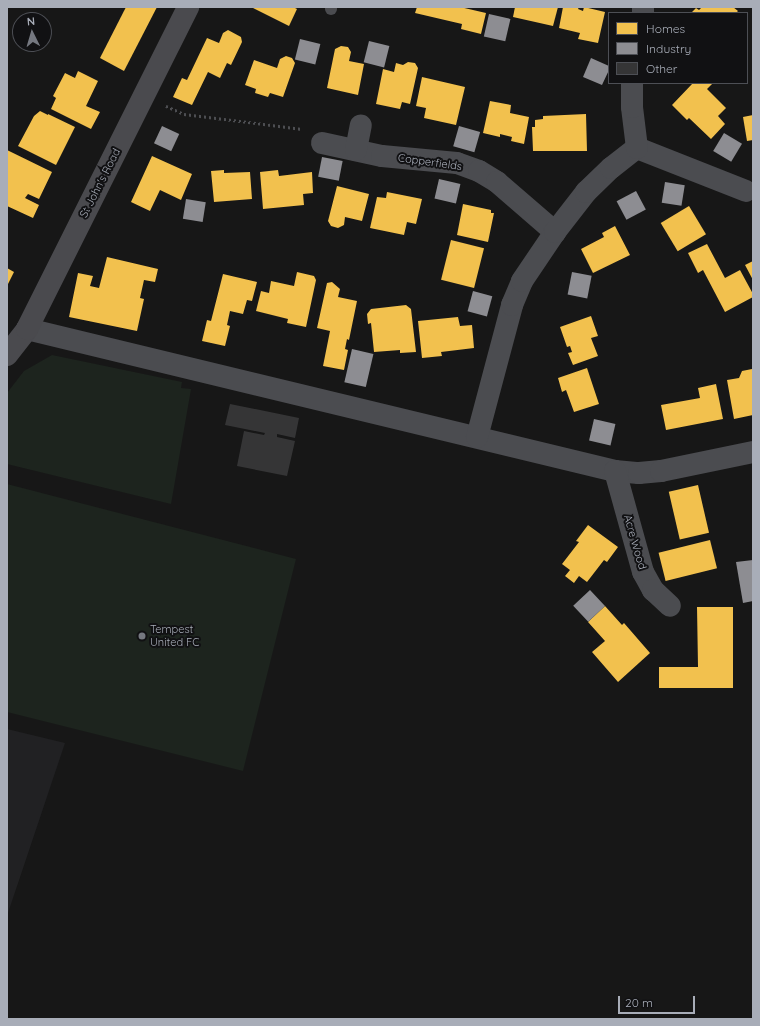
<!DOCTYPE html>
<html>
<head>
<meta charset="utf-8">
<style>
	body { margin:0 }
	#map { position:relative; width:760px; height:1026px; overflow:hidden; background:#171717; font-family:Quicksand,sans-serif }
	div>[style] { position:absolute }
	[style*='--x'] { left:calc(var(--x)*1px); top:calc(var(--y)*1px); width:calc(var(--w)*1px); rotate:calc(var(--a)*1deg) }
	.built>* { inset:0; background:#212123 }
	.green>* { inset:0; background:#1d241e }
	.homes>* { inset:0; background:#f2c14e; transform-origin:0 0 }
	.industry>* { inset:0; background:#8d8d92; transform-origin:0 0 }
	.building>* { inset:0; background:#353536 }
	.path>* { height:2.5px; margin-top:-1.25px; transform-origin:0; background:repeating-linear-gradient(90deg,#4d4e52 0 2px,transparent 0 5px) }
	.lane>* { height:12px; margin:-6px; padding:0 6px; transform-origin:6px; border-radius:6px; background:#4b4c50 }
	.street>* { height:22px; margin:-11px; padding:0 11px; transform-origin:11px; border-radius:11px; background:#4b4c50 }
	.secondary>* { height:22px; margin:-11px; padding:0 11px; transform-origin:11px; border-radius:11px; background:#4a4a4e }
	.dots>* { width:11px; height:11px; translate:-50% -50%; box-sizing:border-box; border:2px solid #111113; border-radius:50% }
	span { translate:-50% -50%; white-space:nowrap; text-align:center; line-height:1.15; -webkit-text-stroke:4px #111113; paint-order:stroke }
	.street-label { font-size:11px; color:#a8adb8 }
	.poi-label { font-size:11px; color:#a8adb8 }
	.left { translate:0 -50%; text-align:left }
	.frame { position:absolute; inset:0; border:8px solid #a8adb8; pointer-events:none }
	.legend { position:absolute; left:608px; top:12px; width:140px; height:72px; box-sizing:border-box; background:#111113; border:1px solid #4d4f55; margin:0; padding:5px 7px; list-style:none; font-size:12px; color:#a8adb8 }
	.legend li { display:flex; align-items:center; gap:8px; height:20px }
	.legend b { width:20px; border:1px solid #4d4f55 }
	.north { position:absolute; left:12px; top:12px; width:40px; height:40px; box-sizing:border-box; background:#111113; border:1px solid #4d4f55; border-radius:50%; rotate:355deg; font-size:11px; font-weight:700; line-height:16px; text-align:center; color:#a8adb8 }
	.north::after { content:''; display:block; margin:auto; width:14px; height:18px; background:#757880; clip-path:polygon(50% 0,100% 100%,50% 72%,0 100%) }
	.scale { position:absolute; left:618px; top:996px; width:77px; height:18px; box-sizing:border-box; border:2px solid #a8adb8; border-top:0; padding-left:5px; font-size:12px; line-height:14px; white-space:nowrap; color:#a8adb8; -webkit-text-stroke:3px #111113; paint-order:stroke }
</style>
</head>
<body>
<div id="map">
	<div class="built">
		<i style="clip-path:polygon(7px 729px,65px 743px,7px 916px)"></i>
	</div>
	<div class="green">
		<i style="clip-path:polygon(52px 355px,182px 382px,181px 388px,191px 389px,171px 504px,7px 464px,7px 393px,24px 371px)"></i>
		<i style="clip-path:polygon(7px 484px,296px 559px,243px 771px,7px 712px)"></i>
	</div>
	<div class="homes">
		<i style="clip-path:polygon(126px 7px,157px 7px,124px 71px,100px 58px)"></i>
		<i style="clip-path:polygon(251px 7px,293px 7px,297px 9px,289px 26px)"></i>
		<i style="clip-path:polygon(417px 7px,460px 7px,486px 13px,481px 34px,461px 29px,462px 24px,415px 13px)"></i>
		<i style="clip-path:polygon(515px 7px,558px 7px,553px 26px,513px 17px)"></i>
		<i style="clip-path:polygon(563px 7px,579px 7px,578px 9px,583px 11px,584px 7px,605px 12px,598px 43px,578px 39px,580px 33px,559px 28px)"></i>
		<i style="clip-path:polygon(702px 7px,733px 7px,738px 11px,736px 13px,691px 13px,696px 8px,699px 10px)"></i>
		<i style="clip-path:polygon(228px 30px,241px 37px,242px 42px,231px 65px,227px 63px,220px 78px,208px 72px,192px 105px,173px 97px,182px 78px,187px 80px,207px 38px,219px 43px,223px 33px)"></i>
		<i style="clip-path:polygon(341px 46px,348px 47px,351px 52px,349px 61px,364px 64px,358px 95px,327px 88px,335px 49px)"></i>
		<i style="clip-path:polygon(286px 56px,292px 58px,295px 63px,283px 97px,270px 93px,268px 97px,255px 93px,256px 89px,245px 85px,254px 60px,277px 68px,280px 59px)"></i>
		<i style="clip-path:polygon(408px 62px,415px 63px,418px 68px,410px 104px,402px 102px,400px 109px,376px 104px,383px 69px,394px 72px,396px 63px,403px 65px)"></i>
		<i style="clip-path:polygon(78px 71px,98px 81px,86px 106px,100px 112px,91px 129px,51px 109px,56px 98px,53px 96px,65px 73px,75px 78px)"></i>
		<i style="clip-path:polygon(422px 77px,465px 87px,456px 125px,424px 118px,426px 108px,416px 106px)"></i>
		<i style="clip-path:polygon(693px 83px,713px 83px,707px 89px,726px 108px,718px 116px,725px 124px,711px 139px,689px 118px,687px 120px,672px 105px)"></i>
		<i style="clip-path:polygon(490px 101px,511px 105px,510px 113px,529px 117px,524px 144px,511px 141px,512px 137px,500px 134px,500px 137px,483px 133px)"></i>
		<i style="clip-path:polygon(40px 111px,48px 115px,48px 114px,75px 127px,56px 165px,18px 146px,34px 116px)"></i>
		<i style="clip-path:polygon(586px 114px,587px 151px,533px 151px,532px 127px,535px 127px,535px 120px,543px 119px,543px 116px)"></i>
		<i style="clip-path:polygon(753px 115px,753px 140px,747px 141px,743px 117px)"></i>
		<i style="clip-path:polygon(7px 150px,52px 172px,39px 199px,28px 194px,25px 198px,39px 205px,33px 218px,7px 206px)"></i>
		<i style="clip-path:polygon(152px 156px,192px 174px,181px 200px,160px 190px,150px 211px,131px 202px)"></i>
		<i style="clip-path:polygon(224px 170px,224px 173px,250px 172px,252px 199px,214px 202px,211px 171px)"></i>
		<i style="clip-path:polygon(278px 170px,279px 176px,312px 172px,313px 193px,303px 194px,304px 205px,263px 209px,260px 172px)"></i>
		<i style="clip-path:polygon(337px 186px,369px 194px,362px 221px,345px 217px,344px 225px,338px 228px,331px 226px,328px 221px)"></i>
		<i style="clip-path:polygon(387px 192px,422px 199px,416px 224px,407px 222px,404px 235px,370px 228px,377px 197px,386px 198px)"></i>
		<i style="clip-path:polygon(463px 204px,491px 210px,491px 213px,494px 213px,488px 242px,457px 235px)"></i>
		<i style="left:689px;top:206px;width:33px;height:33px;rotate:59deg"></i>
		<i style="clip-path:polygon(615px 226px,630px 255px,593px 273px,581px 249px,604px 237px,602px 233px)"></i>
		<i style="left:451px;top:240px;width:34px;height:41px;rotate:14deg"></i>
		<i style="clip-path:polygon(707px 244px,725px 278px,740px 270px,753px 294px,753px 297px,725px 312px,703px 270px,698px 273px,688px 253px)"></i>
		<i style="clip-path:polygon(107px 257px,158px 269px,155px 282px,144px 280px,140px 298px,144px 299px,137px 331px,69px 317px,78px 273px,93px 276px,90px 286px,99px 288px)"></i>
		<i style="clip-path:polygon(753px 261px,753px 280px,745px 265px)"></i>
		<i style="clip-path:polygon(7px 268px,14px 272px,7px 286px)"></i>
		<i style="clip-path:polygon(297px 272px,314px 276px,316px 280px,306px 327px,287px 323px,288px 319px,256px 311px,261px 291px,269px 293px,271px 281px,294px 286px)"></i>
		<i style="clip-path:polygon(223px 274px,257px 282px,252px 301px,247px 300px,243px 314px,230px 311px,227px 325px,230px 326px,225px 346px,202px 341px,207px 320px,211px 321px)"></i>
		<i style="clip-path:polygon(332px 282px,340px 289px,338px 297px,357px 301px,349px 340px,347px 339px,345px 349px,348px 350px,344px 370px,323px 366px,330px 331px,317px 328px,327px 283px)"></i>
		<i style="clip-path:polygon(406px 305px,411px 309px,416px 352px,400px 353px,400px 350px,374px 352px,371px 323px,368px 324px,367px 314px,371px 309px)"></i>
		<i style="clip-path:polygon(591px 316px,598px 336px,591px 338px,598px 356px,573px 365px,568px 353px,572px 352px,570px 346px,567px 347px,560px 327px)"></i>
		<i style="clip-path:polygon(458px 317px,460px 326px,472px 325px,474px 348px,441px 352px,442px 356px,422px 358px,418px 321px)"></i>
		<i style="clip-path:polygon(587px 368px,599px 404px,574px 412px,566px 390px,562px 392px,558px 378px)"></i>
		<i style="clip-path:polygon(752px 369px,753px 415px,734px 419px,727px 380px,739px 378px,742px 371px)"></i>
		<i style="clip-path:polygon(716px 384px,723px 419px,666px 430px,661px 405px,700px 398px,698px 388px)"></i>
		<i style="left:698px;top:485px;width:49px;height:30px;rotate:77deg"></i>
		<i style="clip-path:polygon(588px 525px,618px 547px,607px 562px,604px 560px,587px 582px,579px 576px,574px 583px,565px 576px,570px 570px,562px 564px,579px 542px,576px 541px)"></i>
		<i style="left:710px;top:540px;width:29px;height:53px;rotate:76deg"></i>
		<i style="clip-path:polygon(605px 606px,622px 625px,624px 623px,650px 653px,618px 682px,592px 652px,605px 641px,588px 622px)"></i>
		<i style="clip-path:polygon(697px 607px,733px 607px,733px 688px,659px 688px,659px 667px,698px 667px)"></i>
	</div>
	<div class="industry">
		<i style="left:489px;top:14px;width:22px;height:23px;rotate:13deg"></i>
		<i style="left:300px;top:39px;width:21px;height:21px;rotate:14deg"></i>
		<i style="left:369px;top:41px;width:21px;height:22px;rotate:14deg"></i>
		<i style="clip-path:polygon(591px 58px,609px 66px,609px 70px,602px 85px,583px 77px)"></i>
		<i style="left:162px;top:126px;width:19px;height:19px;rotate:25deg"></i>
		<i style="left:459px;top:126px;width:22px;height:21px;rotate:16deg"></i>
		<i style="left:724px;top:133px;width:21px;height:21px;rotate:31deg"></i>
		<i style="left:322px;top:157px;width:21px;height:20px;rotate:11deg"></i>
		<i style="left:439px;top:179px;width:22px;height:20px;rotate:13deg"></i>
		<i style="left:665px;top:182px;width:20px;height:21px;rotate:9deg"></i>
		<i style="left:636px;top:191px;width:21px;height:22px;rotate:62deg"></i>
		<i style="left:186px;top:199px;width:20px;height:20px;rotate:9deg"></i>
		<i style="left:572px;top:272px;width:20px;height:23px;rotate:11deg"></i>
		<i style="left:473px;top:291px;width:20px;height:21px;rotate:15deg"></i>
		<i style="left:352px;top:349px;width:22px;height:34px;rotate:13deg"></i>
		<i style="left:594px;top:419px;width:22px;height:22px;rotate:13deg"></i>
		<i style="clip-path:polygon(753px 560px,753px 601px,743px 603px,736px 562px)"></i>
		<i style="left:590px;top:590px;width:22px;height:23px;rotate:47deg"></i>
	</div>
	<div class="building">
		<i style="clip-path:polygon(230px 404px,299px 418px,295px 438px,277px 434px,277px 437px,295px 441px,287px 476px,237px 466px,244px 431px,264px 435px,265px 433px,225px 425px)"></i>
	</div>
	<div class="path">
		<i style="--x:166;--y:106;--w:20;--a:24"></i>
		<i style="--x:184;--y:114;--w:119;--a:7.2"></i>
	</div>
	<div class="lane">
		<i style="--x:331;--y:9;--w:2;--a:-90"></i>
	</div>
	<div class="street">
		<i style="--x:643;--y:7;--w:6;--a:90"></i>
		<i style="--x:322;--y:143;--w:61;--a:12.2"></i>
		<i style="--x:382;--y:156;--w:75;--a:5.3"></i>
		<i style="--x:457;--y:163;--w:23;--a:20"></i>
		<i style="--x:479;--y:171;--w:21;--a:31"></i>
		<i style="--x:497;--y:182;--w:77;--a:40.8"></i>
		<i style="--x:637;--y:148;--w:117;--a:21.5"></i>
		<i style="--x:356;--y:150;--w:25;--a:-79"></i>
		<i style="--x:27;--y:329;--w:605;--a:13.58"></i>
		<i style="--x:615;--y:471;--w:24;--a:5"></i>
		<i style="--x:639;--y:473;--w:22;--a:-5"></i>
		<i style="--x:661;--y:471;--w:94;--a:-11.7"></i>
		<i style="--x:477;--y:437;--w:137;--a:-75.1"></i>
		<i style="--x:512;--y:305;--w:26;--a:-67"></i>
		<i style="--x:522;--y:281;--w:59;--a:-56"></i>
		<i style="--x:555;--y:232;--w:51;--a:-52.2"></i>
		<i style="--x:586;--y:192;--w:35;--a:-44"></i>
		<i style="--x:611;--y:168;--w:33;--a:-38"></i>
		<i style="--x:637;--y:148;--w:41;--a:-97"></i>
		<i style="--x:632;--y:107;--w:24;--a:-90"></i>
		<i style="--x:615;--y:471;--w:105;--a:74.5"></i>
		<i style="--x:643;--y:572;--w:21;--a:61"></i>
		<i style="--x:653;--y:590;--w:23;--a:43"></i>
	</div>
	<div class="secondary">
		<i style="--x:7;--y:355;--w:33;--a:-52"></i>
		<i style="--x:27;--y:329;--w:360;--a:-63.4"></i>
	</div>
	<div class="dots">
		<i style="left:142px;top:636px;background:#757880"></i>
	</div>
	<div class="street-label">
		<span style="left:430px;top:162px;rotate:8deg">Copperfields</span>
		<span style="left:100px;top:183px;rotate:-63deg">St John's Road</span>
		<span style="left:635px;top:542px;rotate:74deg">Acre Wood</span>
	</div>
	<div class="poi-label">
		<span class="left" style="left:150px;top:636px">Tempest<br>United FC</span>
	</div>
	<div class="frame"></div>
	<ul class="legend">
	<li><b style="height:11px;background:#f2c14e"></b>Homes</li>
	<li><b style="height:11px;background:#8d8d92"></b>Industry</li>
	<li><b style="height:11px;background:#353536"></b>Other</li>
	</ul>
	<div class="north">N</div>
	<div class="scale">20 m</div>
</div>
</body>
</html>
